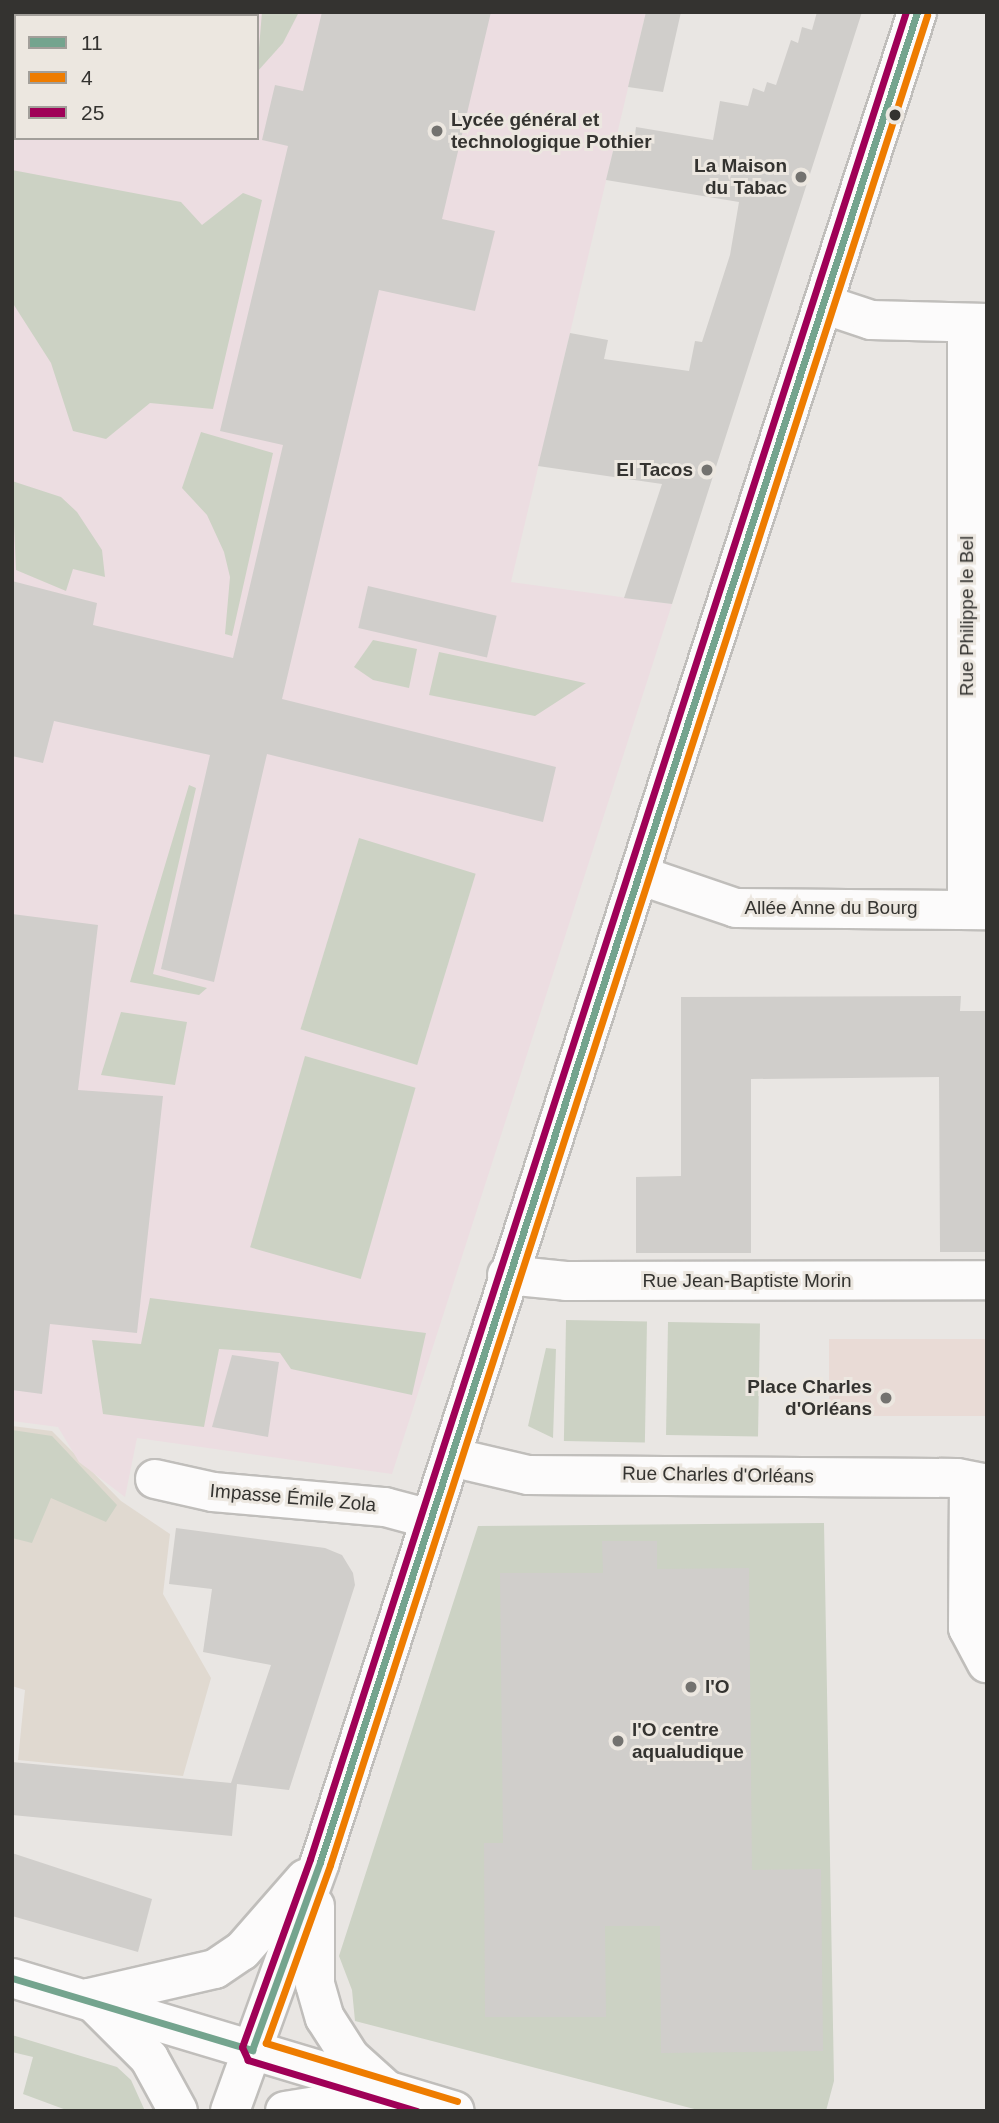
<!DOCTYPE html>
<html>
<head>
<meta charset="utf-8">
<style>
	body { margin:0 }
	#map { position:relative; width:999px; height:2123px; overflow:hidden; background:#e9e6e3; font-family:Helvetica,sans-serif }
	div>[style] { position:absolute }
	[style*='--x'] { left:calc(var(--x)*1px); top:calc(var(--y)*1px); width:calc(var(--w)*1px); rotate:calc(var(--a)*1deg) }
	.commercial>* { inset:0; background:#e9dbd6; transform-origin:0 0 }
	.built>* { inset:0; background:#e0d9d0 }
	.education>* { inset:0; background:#ecdde1 }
	.green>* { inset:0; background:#ccd2c4; transform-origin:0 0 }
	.building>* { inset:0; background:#d0cecb; transform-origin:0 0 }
	.roads { filter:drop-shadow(2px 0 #c0bebb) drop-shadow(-2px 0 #c0bebb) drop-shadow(0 2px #c0bebb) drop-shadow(0 -2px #c0bebb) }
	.minor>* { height:38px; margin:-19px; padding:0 19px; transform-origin:19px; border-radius:19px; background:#fcfbfb }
	.major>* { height:38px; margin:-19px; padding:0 19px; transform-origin:19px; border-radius:19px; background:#fcfbfb }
	.bus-1>* { height:7px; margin:-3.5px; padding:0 3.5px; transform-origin:3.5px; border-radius:3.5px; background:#74a48e }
	.bus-2>* { height:7px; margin:-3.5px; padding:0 3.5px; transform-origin:3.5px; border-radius:3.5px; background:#ee7c00 }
	.bus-3>* { height:7px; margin:-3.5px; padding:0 3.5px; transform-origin:3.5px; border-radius:3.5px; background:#9f0057 }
	.dots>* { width:19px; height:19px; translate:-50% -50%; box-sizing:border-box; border:4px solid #ece7e0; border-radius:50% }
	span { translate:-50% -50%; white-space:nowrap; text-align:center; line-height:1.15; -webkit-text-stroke:6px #ece7e0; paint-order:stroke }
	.poi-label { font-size:19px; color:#343330; font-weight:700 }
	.left { translate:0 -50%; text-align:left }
	.right { translate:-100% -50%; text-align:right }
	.street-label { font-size:19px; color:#343330 }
	.frame { position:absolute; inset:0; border:14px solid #343330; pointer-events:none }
	.legend { position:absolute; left:14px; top:14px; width:245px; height:126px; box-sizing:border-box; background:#ece7e0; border:2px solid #a29f9a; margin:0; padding:9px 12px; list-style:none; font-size:21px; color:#343330 }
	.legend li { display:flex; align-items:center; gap:14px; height:35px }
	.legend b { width:35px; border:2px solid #a29f9a }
</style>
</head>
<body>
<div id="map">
	<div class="commercial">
		<i style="left:829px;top:1339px;width:158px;height:77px"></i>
	</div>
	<div class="built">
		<i style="clip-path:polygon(12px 1426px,52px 1431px,121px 1501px,170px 1534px,163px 1594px,211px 1678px,183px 1776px,18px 1760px,25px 1690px,12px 1686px)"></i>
	</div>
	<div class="education">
		<i style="clip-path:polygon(evenodd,12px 12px,646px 12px,511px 582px,672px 604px,392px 1474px,137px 1438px,125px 1497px,79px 1462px,58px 1427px,12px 1421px,12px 12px,16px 16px,257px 16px,257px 138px,16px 138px,16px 16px)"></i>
	</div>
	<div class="green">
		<i style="clip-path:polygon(12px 12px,138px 12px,16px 16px,16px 29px)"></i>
		<i style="clip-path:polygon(262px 12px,299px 12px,283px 43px,257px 72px)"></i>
		<i style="clip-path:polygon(12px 170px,181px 202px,202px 225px,243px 193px,262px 200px,213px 409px,150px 403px,106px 439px,73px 431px,51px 363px,12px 302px)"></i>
		<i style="clip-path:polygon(201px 432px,273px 453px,232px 636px,225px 634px,230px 577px,224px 552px,207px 515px,182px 488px)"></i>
		<i style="clip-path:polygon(12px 481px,61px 497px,77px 512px,102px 550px,105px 577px,73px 569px,66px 591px,16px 570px)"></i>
		<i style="clip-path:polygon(373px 640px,417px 649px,409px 688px,373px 680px,354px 667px)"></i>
		<i style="clip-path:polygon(439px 652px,585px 683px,586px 683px,535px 716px,429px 695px)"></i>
		<i style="clip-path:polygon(189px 785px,196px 788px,153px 974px,207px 988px,199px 995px,130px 982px)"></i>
		<i style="left:359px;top:838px;width:122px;height:200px;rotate:17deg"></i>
		<i style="clip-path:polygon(121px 1012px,187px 1022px,175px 1085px,101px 1075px)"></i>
		<i style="left:305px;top:1056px;width:115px;height:199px;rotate:16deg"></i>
		<i style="clip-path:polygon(150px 1298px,426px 1333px,412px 1395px,291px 1369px,280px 1353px,219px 1349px,204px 1427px,103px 1414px,92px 1340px,141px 1344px)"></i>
		<i style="left:566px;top:1320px;width:81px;height:121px;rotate:1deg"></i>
		<i style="left:668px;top:1322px;width:92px;height:113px;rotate:1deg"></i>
		<i style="clip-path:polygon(546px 1348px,556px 1349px,553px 1438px,528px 1426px)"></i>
		<i style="clip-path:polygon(12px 1430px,52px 1436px,117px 1505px,106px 1522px,51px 1498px,32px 1543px,12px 1538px)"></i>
		<i style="clip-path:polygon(824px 1523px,834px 2081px,826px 2111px,702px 2111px,355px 2021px,352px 1990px,339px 1956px,478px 1526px)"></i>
		<i style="clip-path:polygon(12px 2035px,117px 2067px,131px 2080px,145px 2111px,69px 2111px,23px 2094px,33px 2057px,12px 2052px)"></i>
	</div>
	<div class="building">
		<i style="clip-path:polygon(322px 12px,491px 12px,442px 219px,495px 231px,475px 311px,379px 290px,282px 699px,556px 767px,543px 822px,267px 754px,214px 982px,161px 969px,210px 755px,54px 721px,43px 763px,12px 756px,12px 581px,97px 603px,93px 625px,233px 658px,283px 445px,220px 431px,288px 146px,262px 140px,275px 85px,303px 91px)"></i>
		<i style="clip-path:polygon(646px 12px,681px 12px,663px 92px,628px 87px)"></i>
		<i style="clip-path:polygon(817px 12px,862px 12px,672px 604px,624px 598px,662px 484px,538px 466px,570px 333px,608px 340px,604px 359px,689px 371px,695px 341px,702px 342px,730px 255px,739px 202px,606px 180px,614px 147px,633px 149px,636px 127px,713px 140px,720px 101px,748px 106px,753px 88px,764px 92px,767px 82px,776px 85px,791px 40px,798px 43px,802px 27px,812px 30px)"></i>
		<i style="left:368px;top:586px;width:132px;height:43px;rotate:13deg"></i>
		<i style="clip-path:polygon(12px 914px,98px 925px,78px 1090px,163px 1096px,137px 1333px,50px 1324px,42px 1394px,12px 1390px)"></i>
		<i style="clip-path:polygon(961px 996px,960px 1011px,987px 1011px,987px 1252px,940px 1252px,939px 1077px,751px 1079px,751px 1253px,636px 1253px,636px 1177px,681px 1176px,681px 997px)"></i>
		<i style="clip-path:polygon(232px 1355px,279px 1362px,268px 1437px,212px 1427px)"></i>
		<i style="clip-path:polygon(176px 1528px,325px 1548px,342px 1555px,353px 1573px,355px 1585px,289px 1790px,237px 1784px,232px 1836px,12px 1815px,12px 1762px,231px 1783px,271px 1665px,203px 1652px,212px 1589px,169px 1584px)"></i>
		<i style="clip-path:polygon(602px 1541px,657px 1541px,657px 1569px,749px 1568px,752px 1870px,821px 1869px,823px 2051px,661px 2053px,660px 1926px,605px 1926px,606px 2017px,485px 2017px,484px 1843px,503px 1843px,500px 1573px,603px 1573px)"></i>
		<i style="clip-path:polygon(12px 1853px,152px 1899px,138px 1952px,12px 1916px)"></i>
	</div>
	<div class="roads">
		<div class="minor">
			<i style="--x:823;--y:304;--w:51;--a:18.4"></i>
			<i style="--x:871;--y:320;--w:116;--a:1.5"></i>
			<i style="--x:639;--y:875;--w:102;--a:18.8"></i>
			<i style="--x:736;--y:908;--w:251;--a:0.5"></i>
			<i style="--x:967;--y:909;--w:586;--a:-90"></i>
			<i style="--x:507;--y:1275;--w:59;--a:5.8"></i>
			<i style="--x:566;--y:1281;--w:421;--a:-0.1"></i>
			<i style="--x:451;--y:1457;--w:79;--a:13.2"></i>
			<i style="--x:528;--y:1475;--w:429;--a:0.4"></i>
			<i style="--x:957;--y:1478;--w:31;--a:11"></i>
			<i style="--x:155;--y:1479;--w:59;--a:12.6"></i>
			<i style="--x:213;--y:1492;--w:173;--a:5"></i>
			<i style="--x:385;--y:1507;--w:47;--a:14.9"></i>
			<i style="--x:969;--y:1484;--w:144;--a:90.4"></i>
			<i style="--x:968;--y:1628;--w:40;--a:62"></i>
			<i style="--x:315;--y:1906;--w:78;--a:90"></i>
			<i style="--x:315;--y:1984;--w:35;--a:74"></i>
			<i style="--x:325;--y:2018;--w:46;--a:57.3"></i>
			<i style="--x:350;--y:2057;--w:55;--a:42.1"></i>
			<i style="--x:89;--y:1998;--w:129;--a:-13"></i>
			<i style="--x:215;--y:1969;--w:32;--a:-34"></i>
			<i style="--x:242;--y:1951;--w:96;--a:-48.8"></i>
			<i style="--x:89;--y:1998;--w:85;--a:45"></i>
			<i style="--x:149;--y:2058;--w:60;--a:61.3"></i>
			<i style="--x:230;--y:2111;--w:265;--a:-70.1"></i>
			<i style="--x:320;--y:1862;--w:1944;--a:-72.11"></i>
			<i style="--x:285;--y:2111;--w:107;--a:-9.1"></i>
		</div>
		<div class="major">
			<i style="--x:12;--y:1978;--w:462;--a:16.7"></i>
		</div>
	</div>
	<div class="bus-1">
		<i style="--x:12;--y:1978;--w:251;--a:16.7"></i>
		<i style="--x:252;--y:2050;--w:200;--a:-70.1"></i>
		<i style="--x:320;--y:1862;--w:1944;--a:-72.11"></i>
	</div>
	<div class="bus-2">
		<i style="--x:457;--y:2101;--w:200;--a:-163.1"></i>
		<i style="--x:266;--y:2043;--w:189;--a:-70.2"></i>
		<i style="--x:330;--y:1865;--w:1944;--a:-72.11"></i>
	</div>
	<div class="bus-3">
		<i style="--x:417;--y:2111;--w:177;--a:-163.2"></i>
		<i style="--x:248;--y:2060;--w:14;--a:-115"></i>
		<i style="--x:242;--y:2047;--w:200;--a:-70.1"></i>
		<i style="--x:310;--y:1859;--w:1941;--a:-72.12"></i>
	</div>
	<div class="dots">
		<i style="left:895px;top:115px;background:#343330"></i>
		<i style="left:437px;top:131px;background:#73726f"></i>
		<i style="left:801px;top:177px;background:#73726f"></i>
		<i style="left:707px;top:470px;background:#73726f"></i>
		<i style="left:886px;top:1398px;background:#73726f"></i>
		<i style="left:691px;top:1687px;background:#73726f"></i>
		<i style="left:618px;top:1741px;background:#73726f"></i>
	</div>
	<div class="poi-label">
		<span class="left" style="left:451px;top:131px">Lycée général et<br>technologique Pothier</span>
		<span class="right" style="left:787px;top:177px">La Maison<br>du Tabac</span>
		<span class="right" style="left:693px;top:470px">El Tacos</span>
		<span class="right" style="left:872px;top:1398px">Place Charles<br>d'Orléans</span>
		<span class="left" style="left:705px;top:1687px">l'O</span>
		<span class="left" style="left:632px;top:1741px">l'O centre<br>aqualudique</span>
	</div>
	<div class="street-label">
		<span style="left:967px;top:616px;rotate:-90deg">Rue Philippe le Bel</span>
		<span style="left:831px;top:908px">Allée Anne du Bourg</span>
		<span style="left:747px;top:1281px">Rue Jean-Baptiste Morin</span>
		<span style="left:718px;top:1475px;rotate:1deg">Rue Charles d'Orléans</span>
		<span style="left:293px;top:1498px;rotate:5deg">Impasse Émile Zola</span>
	</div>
	<div class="frame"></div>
	<ul class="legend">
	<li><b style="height:9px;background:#74a48e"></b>11</li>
	<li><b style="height:9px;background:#ee7c00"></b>4</li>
	<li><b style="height:9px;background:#9f0057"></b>25</li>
	</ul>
</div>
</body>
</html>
